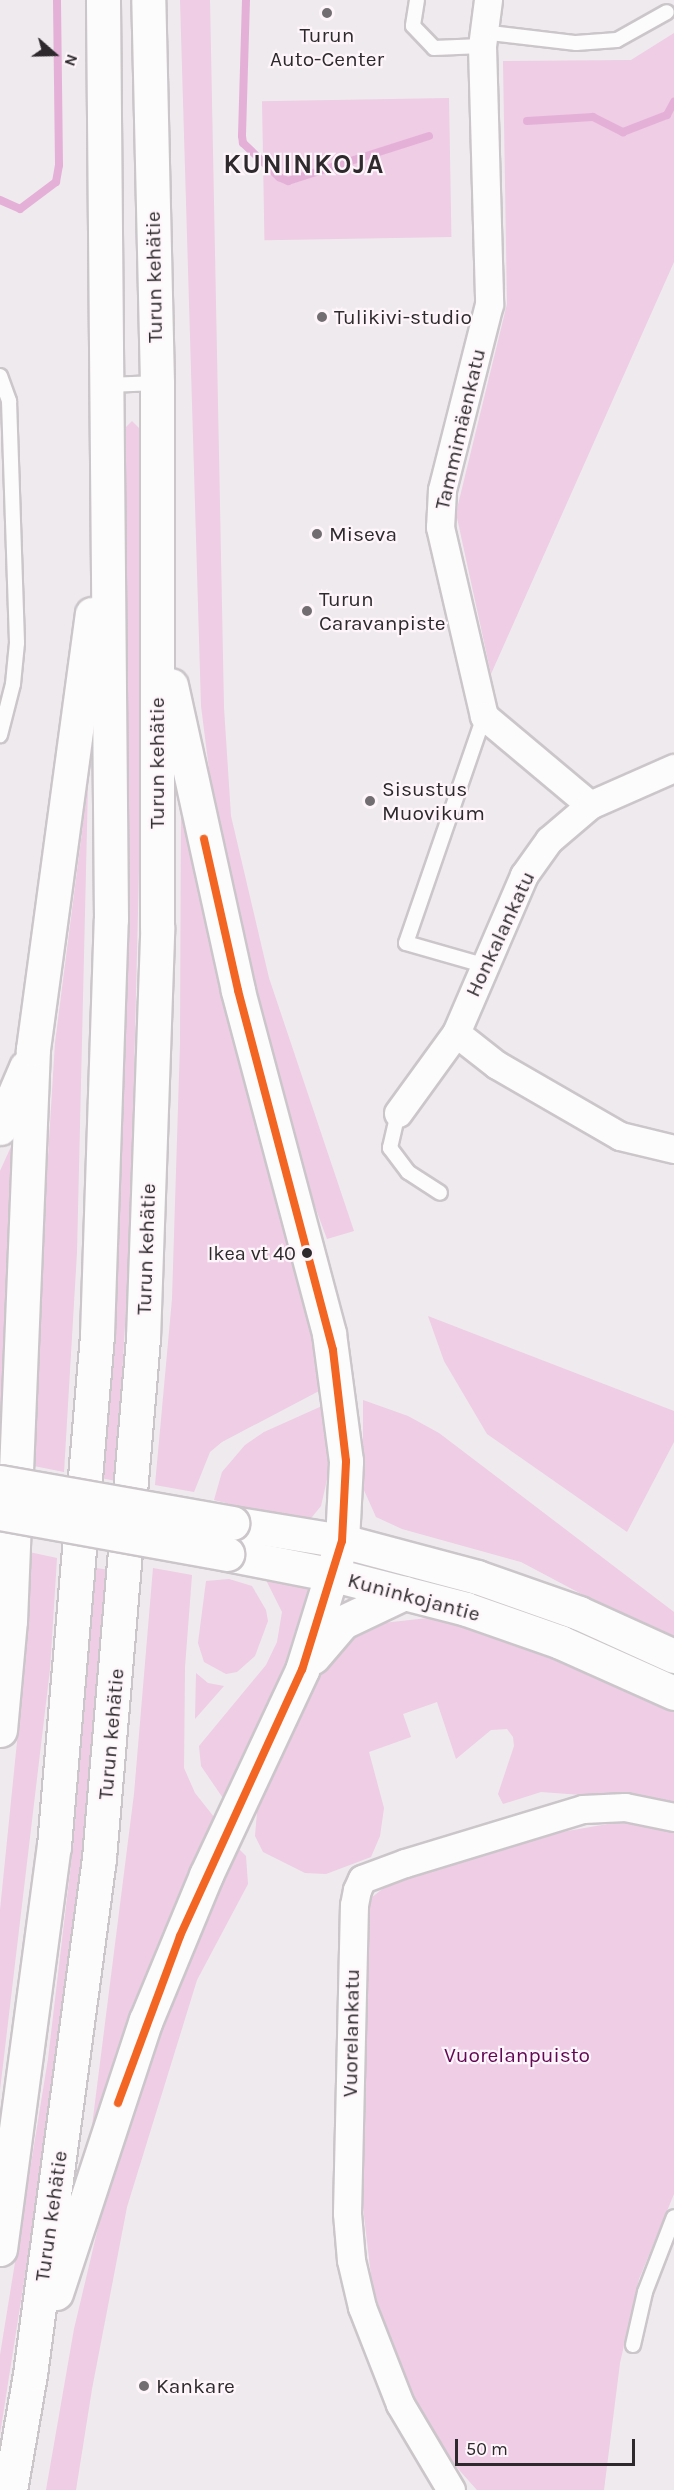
<!DOCTYPE html>
<html>
<head>
<meta charset="utf-8">
<style>
	body { margin:0 }
	#map { position:relative; width:674px; height:2490px; overflow:hidden; background:#efeaee; font-family:Karla,sans-serif }
	div>[style] { position:absolute }
	[style*='--x'] { left:calc(var(--x)*1px); top:calc(var(--y)*1px); width:calc(var(--w)*1px); rotate:calc(var(--a)*1deg) }
	.green>* { inset:0; background:#eecde5; transform-origin:0 0 }
	.stream>* { height:8px; margin:-4px; padding:0 4px; transform-origin:4px; border-radius:4px; background:#e5b0d8 }
	.roads { filter:drop-shadow(2px 0 #cbc6ca) drop-shadow(-2px 0 #cbc6ca) drop-shadow(0 2px #cbc6ca) drop-shadow(0 -2px #cbc6ca) }
	.lane>* { height:14px; margin:-7px; padding:0 7px; transform-origin:7px; border-radius:7px; background:#fdfcfc }
	.street>* { height:27px; margin:-13.5px; padding:0 13.5px; transform-origin:13.5px; border-radius:13.5px; background:#fdfcfc }
	.secondary>* { height:33px; margin:-16.5px; padding:0 16.5px; transform-origin:16.5px; border-radius:16.5px; background:#fdfcfc }
	.highway>* { height:33px; margin:-16.5px; padding:0 16.5px; transform-origin:16.5px; border-radius:16.5px; background:#fdfcfc }
	.bridges { filter:drop-shadow(2px 0 #cbc6ca) drop-shadow(-2px 0 #cbc6ca) drop-shadow(0 2px #cbc6ca) drop-shadow(0 -2px #cbc6ca) }
	.secondary-bridge>* { height:33px; margin:-16.5px; padding:0 16.5px; transform-origin:16.5px; border-radius:16.5px; background:#fdfcfc }
	.bus-1>* { height:8px; margin:-4px; padding:0 4px; transform-origin:4px; border-radius:4px; background:#f26522 }
	.dots>* { width:16px; height:16px; translate:-50% -50%; box-sizing:border-box; border:3px solid #fef5fb; border-radius:50% }
	span { translate:-50% -50%; white-space:nowrap; text-align:center; line-height:1.15; -webkit-text-stroke:4.5px #fef5fb; paint-order:stroke }
	.bus-label { font-size:20px; color:#2d292c }
	.right { translate:-100% -50%; text-align:right }
	.poi-label { font-size:21px; color:#2d292c }
	.left { translate:0 -50%; text-align:left }
	.street-label { font-size:21px; color:#2d292c }
	.park-label { font-size:21px; color:#620754 }
	.district-label { font-size:27px; color:#2d292c; font-weight:700; letter-spacing:1.5px }
	.north { position:absolute; left:24px; top:24px; width:60px; height:60px; -webkit-text-stroke:4px #fef5fb; paint-order:stroke; rotate:110deg; font-size:16px; font-weight:700; line-height:24px; text-align:center; color:#2d292c }
	.north::after { content:''; display:block; margin:auto; width:21px; height:27px; background:#2d292c; clip-path:polygon(50% 0,100% 100%,50% 72%,0 100%) }
	.scale { position:absolute; left:455px; top:2439px; width:180px; height:27px; box-sizing:border-box; border:3px solid #2d292c; border-top:0; padding-left:8px; font-size:18px; line-height:21px; white-space:nowrap; color:#2d292c; -webkit-text-stroke:4px #fef5fb; paint-order:stroke }
</style>
</head>
<body>
<div id="map">
	<div class="green">
		<i style="clip-path:polygon(180px 0,210px 0,224px 708px,231px 816px,269px 978px,354px 1231px,327px 1239px,289px 1136px,215px 816px,201px 706px)"></i>
		<i style="clip-path:polygon(674px 33px,674px 262px,491px 674px,456px 513px,507px 304px,503px 61px,631px 60px)"></i>
		<i style="left:449px;top:98px;width:139px;height:187px;rotate:89deg"></i>
		<i style="clip-path:polygon(132px 421px,140px 429px,139px 870px,130px 1238px,116px 1481px,101px 1478px,118px 1237px,123px 1080px,126px 427px)"></i>
		<i style="clip-path:polygon(88px 785px,77px 1252px,64px 1472px,29px 1465px,55px 1043px)"></i>
		<i style="clip-path:polygon(181px 813px,253px 1115px,320px 1353px,319px 1391px,222px 1442px,210px 1452px,194px 1492px,155px 1485px,172px 1299px,180px 1044px)"></i>
		<i style="clip-path:polygon(14px 1140px,0 1459px,0 1171px)"></i>
		<i style="clip-path:polygon(428px 1316px,674px 1411px,674px 1442px,627px 1532px,487px 1434px,444px 1361px)"></i>
		<i style="clip-path:polygon(363px 1400px,408px 1416px,439px 1433px,674px 1612px,674px 1643px,521px 1562px,402px 1529px,376px 1517px,363px 1488px)"></i>
		<i style="clip-path:polygon(322px 1406px,330px 1437px,328px 1475px,321px 1506px,312px 1517px,288px 1519px,214px 1500px,222px 1472px,245px 1445px,264px 1432px)"></i>
		<i style="clip-path:polygon(29px 1552px,57px 1558px,50px 1669px,0 2090px,0 1910px,25px 1663px)"></i>
		<i style="clip-path:polygon(96px 1568px,110px 1570px,84px 1850px,36px 2205px,0 2434px,0 2355px,48px 2059px,73px 1847px)"></i>
		<i style="clip-path:polygon(153px 1568px,192px 1575px,185px 1667px,184px 1768px,195px 1793px,218px 1822px,91px 2134px,134px 1794px)"></i>
		<i style="clip-path:polygon(265px 1578px,308px 1585px,306px 1613px,227px 1804px,201px 1766px,199px 1746px,266px 1665px,277px 1642px,282px 1612px)"></i>
		<i style="clip-path:polygon(229px 1579px,252px 1586px,266px 1610px,268px 1621px,255px 1656px,237px 1672px,226px 1674px,204px 1662px,198px 1643px,206px 1581px)"></i>
		<i style="clip-path:polygon(428px 1618px,534px 1645px,674px 1707px,674px 1808px,636px 1799px,541px 1792px,503px 1804px,498px 1794px,514px 1746px,513px 1737px,507px 1729px,491px 1730px,456px 1759px,437px 1702px,403px 1714px,411px 1737px,369px 1752px,384px 1808px,380px 1836px,371px 1857px,326px 1874px,305px 1873px,263px 1852px,255px 1836px,258px 1801px,329px 1658px,352px 1633px,374px 1624px)"></i>
		<i style="clip-path:polygon(196px 1673px,208px 1683px,224px 1686px,195px 1719px)"></i>
		<i style="clip-path:polygon(625px 1821px,674px 1832px,674px 2194px,639px 2279px,620px 2363px,604px 2490px,477px 2490px,452px 2462px,414px 2403px,393px 2352px,372px 2284px,361px 2190px,360px 1920px,371px 1898px,394px 1880px,533px 1837px)"></i>
		<i style="clip-path:polygon(236px 1846px,246px 1856px,248px 1884px,197px 1980px,127px 2207px,92px 2389px,76px 2490px,46px 2490px,74px 2329px,111px 2173px,160px 2026px)"></i>
	</div>
	<div class="stream">
		<i style="--x:246;--y:0;--w:136;--a:91.7"></i>
		<i style="--x:242;--y:136;--w:7;--a:82"></i>
		<i style="--x:243;--y:143;--w:50;--a:43.4"></i>
		<i style="--x:279;--y:177;--w:10;--a:24"></i>
		<i style="--x:288;--y:181;--w:148;--a:-17.7"></i>
		<i style="--x:527;--y:121;--w:66;--a:-3.5"></i>
		<i style="--x:593;--y:117;--w:34;--a:27"></i>
		<i style="--x:623;--y:132;--w:47;--a:-21.1"></i>
		<i style="--x:667;--y:115;--w:15;--a:-62"></i>
		<i style="--x:0;--y:200;--w:22;--a:24"></i>
		<i style="--x:20;--y:209;--w:45;--a:-36.9"></i>
		<i style="--x:56;--y:182;--w:17;--a:-80"></i>
		<i style="--x:59;--y:165;--w:165;--a:-90.7"></i>
	</div>
	<div class="roads">
		<div class="lane">
			<i style="--x:417;--y:0;--w:26;--a:99"></i>
			<i style="--x:413;--y:26;--w:30;--a:46"></i>
			<i style="--x:434;--y:48;--w:48;--a:-2.4"></i>
			<i style="--x:482;--y:32;--w:95;--a:6.7"></i>
			<i style="--x:576;--y:43;--w:41;--a:-4.2"></i>
			<i style="--x:617;--y:40;--w:57;--a:-29.2"></i>
			<i style="--x:0;--y:376;--w:27;--a:70"></i>
			<i style="--x:9;--y:401;--w:242;--a:88.1"></i>
			<i style="--x:17;--y:643;--w:41;--a:95.6"></i>
			<i style="--x:13;--y:684;--w:53;--a:104.3"></i>
			<i style="--x:108;--y:385;--w:49;--a:-2.3"></i>
			<i style="--x:483;--y:965;--w:80;--a:-164.1"></i>
			<i style="--x:406;--y:943;--w:240;--a:-71"></i>
			<i style="--x:398;--y:1113;--w:36;--a:103"></i>
			<i style="--x:390;--y:1148;--w:30;--a:53"></i>
			<i style="--x:408;--y:1172;--w:38;--a:33"></i>
			<i style="--x:633;--y:2345;--w:54;--a:-77.2"></i>
			<i style="--x:645;--y:2292;--w:80;--a:-68.9"></i>
		</div>
		<div class="street">
			<i style="--x:488;--y:0;--w:46;--a:97.4"></i>
			<i style="--x:482;--y:46;--w:258;--a:88.4"></i>
			<i style="--x:489;--y:304;--w:192;--a:104.2"></i>
			<i style="--x:442;--y:490;--w:37;--a:93"></i>
			<i style="--x:440;--y:527;--w:194;--a:76.9"></i>
			<i style="--x:484;--y:716;--w:138;--a:40"></i>
			<i style="--x:456;--y:1033;--w:52;--a:38"></i>
			<i style="--x:497;--y:1065;--w:142;--a:30"></i>
			<i style="--x:620;--y:1136;--w:56;--a:13.5"></i>
			<i style="--x:398;--y:1113;--w:99;--a:-54.1"></i>
			<i style="--x:456;--y:1033;--w:172;--a:-66.7"></i>
			<i style="--x:524;--y:875;--w:43;--a:-54.5"></i>
			<i style="--x:549;--y:840;--w:54;--a:-40.5"></i>
			<i style="--x:590;--y:805;--w:92;--a:-23.8"></i>
			<i style="--x:451;--y:2490;--w:100;--a:-120.7"></i>
			<i style="--x:400;--y:2404;--w:104;--a:-111.4"></i>
			<i style="--x:362;--y:2307;--w:48;--a:-103.2"></i>
			<i style="--x:351;--y:2260;--w:47;--a:-94.9"></i>
			<i style="--x:347;--y:2213;--w:308;--a:-88.7"></i>
			<i style="--x:354;--y:1905;--w:15;--a:-79"></i>
			<i style="--x:357;--y:1890;--w:12;--a:-66"></i>
			<i style="--x:362;--y:1879;--w:46;--a:-20.4"></i>
			<i style="--x:405;--y:1863;--w:186;--a:-16.9"></i>
			<i style="--x:583;--y:1809;--w:42;--a:-2.7"></i>
			<i style="--x:625;--y:1807;--w:50;--a:11.5"></i>
		</div>
		<div class="secondary">
			<i style="--x:232;--y:1523;--w:111;--a:9.3"></i>
			<i style="--x:342;--y:1541;--w:140;--a:14.9"></i>
			<i style="--x:477;--y:1577;--w:108;--a:19.4"></i>
			<i style="--x:579;--y:1613;--w:104;--a:24.4"></i>
			<i style="--x:227;--y:1554;--w:109;--a:11.1"></i>
			<i style="--x:334;--y:1575;--w:136;--a:14.4"></i>
			<i style="--x:466;--y:1609;--w:100;--a:19.3"></i>
			<i style="--x:560;--y:1642;--w:125;--a:24.1"></i>
		</div>
		<div class="highway">
			<i style="--x:0;--y:1128;--w:66;--a:-66.9"></i>
			<i style="--x:313;--y:1657;--w:46;--a:-49.4"></i>
			<i style="--x:343;--y:1622;--w:68;--a:-25.4"></i>
			<i style="--x:0;--y:1730;--w:109;--a:-84.8"></i>
			<i style="--x:10;--y:1621;--w:572;--a:-87.7"></i>
			<i style="--x:33;--y:1049;--w:439;--a:-82.3"></i>
			<i style="--x:0;--y:2249;--w:407;--a:-82.4"></i>
			<i style="--x:54;--y:1846;--w:513;--a:-85.19"></i>
			<i style="--x:97;--y:1335;--w:416;--a:-88.1"></i>
			<i style="--x:111;--y:919;--w:919;--a:-90.5"></i>
			<i style="--x:56;--y:2293;--w:287;--a:-71.8"></i>
			<i style="--x:146;--y:2020;--w:157;--a:-67.5"></i>
			<i style="--x:206;--y:1875;--w:226;--a:-64.9"></i>
			<i style="--x:302;--y:1670;--w:135;--a:-72.8"></i>
			<i style="--x:342;--y:1541;--w:80;--a:-87.1"></i>
			<i style="--x:346;--y:1461;--w:129;--a:-97.6"></i>
			<i style="--x:329;--y:1333;--w:355;--a:-104.9"></i>
			<i style="--x:238;--y:990;--w:312;--a:-102.4"></i>
			<i style="--x:10;--y:2490;--w:118;--a:-80.2"></i>
			<i style="--x:30;--y:2374;--w:521;--a:-82.38"></i>
			<i style="--x:99;--y:1858;--w:522;--a:-85.16"></i>
			<i style="--x:143;--y:1338;--w:411;--a:-88"></i>
			<i style="--x:157;--y:927;--w:544;--a:-90"></i>
			<i style="--x:157;--y:383;--w:383;--a:-91.3"></i>
		</div>
	</div>
	<div class="bridges">
		<div class="secondary-bridge">
			<i style="--x:0;--y:1482;--w:236;--a:10"></i>
			<i style="--x:0;--y:1513;--w:231;--a:10.2"></i>
		</div>
	</div>
	<div class="bus-1">
		<i style="--x:118;--y:2103;--w:178;--a:-69.6"></i>
		<i style="--x:180;--y:1936;--w:293;--a:-65.4"></i>
		<i style="--x:302;--y:1670;--w:135;--a:-72.8"></i>
		<i style="--x:342;--y:1541;--w:80;--a:-87.1"></i>
		<i style="--x:346;--y:1461;--w:112;--a:-96.7"></i>
		<i style="--x:333;--y:1350;--w:372;--a:-104.8"></i>
		<i style="--x:238;--y:990;--w:155;--a:-102.7"></i>
	</div>
	<div class="dots">
		<i style="left:327px;top:13px;background:#716d70"></i>
		<i style="left:322px;top:317px;background:#716d70"></i>
		<i style="left:317px;top:534px;background:#716d70"></i>
		<i style="left:307px;top:611px;background:#716d70"></i>
		<i style="left:370px;top:801px;background:#716d70"></i>
		<i style="left:307px;top:1253px;background:#2d292c"></i>
		<i style="left:144px;top:2386px;background:#716d70"></i>
	</div>
	<div class="bus-label">
		<span class="right" style="left:296px;top:1253px">Ikea vt 40</span>
	</div>
	<div class="poi-label">
		<span style="left:327px;top:47px">Turun<br>Auto-Center</span>
		<span class="left" style="left:334px;top:317px">Tulikivi-studio</span>
		<span class="left" style="left:329px;top:534px">Miseva</span>
		<span class="left" style="left:319px;top:611px">Turun<br>Caravanpiste</span>
		<span class="left" style="left:382px;top:801px">Sisustus<br>Muovikum</span>
		<span class="left" style="left:156px;top:2386px">Kankare</span>
	</div>
	<div class="street-label">
		<span style="left:154px;top:277px;rotate:-91deg">Turun kehätie</span>
		<span style="left:460px;top:429px;rotate:-77deg">Tammimäenkatu</span>
		<span style="left:157px;top:763px;rotate:-90deg">Turun kehätie</span>
		<span style="left:500px;top:934px;rotate:-65deg">Honkalankatu</span>
		<span style="left:146px;top:1249px;rotate:-88deg">Turun kehätie</span>
		<span style="left:414px;top:1597px;rotate:15deg">Kuninkojantie</span>
		<span style="left:111px;top:1734px;rotate:-85deg">Turun kehätie</span>
		<span style="left:351px;top:2033px;rotate:-89deg">Vuorelankatu</span>
		<span style="left:51px;top:2216px;rotate:-82deg">Turun kehätie</span>
	</div>
	<div class="park-label">
		<span style="left:517px;top:2055px">Vuorelanpuisto</span>
	</div>
	<div class="district-label">
		<span style="left:304px;top:165px">KUNINKOJA</span>
	</div>
	<div class="north">N</div>
	<div class="scale">50 m</div>
</div>
</body>
</html>
